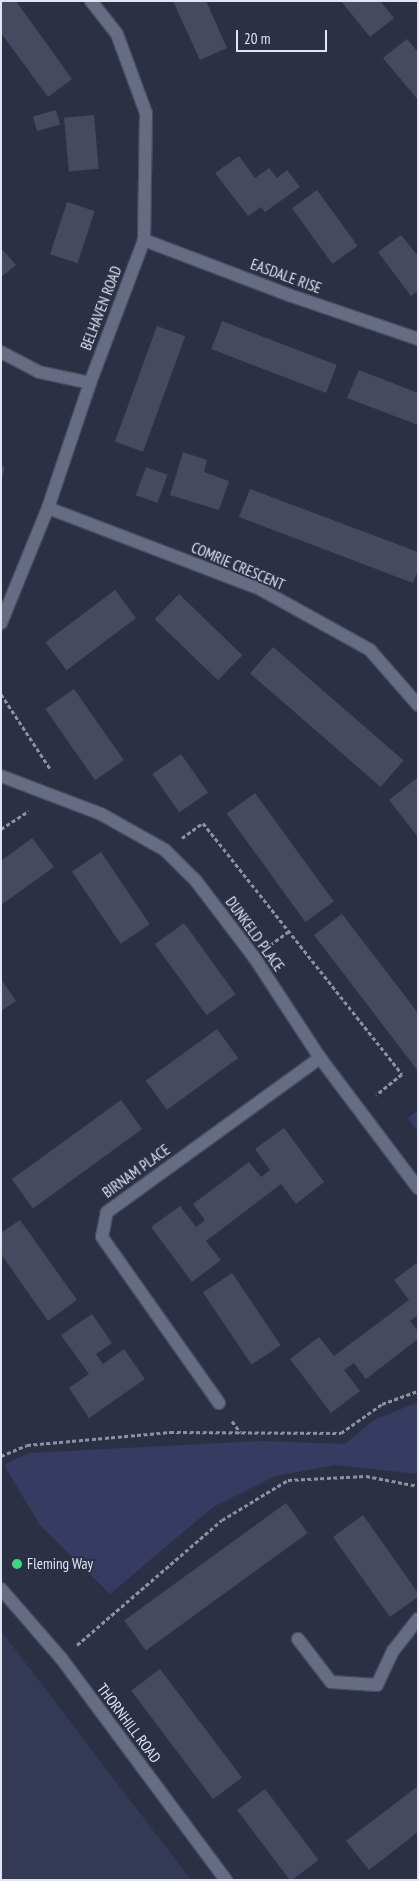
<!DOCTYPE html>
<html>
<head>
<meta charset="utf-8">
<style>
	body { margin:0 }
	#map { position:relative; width:419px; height:1881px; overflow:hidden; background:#2c3045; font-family:"PT Sans Narrow",sans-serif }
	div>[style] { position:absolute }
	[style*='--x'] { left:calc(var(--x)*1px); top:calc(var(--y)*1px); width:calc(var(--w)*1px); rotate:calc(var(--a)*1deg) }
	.built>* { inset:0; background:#343a55 }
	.green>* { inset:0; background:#353b61 }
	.building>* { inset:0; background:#454a60; transform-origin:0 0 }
	.path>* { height:3px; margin-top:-1.5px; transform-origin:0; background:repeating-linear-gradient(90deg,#8c90a1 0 4px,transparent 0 6.5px) }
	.roads { filter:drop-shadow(1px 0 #494d5f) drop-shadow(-1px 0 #494d5f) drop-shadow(0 1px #494d5f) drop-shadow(0 -1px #494d5f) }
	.street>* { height:12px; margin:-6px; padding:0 6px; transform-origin:6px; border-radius:6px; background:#666c83 }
	.dots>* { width:14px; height:14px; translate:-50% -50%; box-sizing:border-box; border:2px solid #2c3045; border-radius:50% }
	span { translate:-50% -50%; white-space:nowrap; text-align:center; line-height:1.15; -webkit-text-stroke:4px #2c3045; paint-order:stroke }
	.street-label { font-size:15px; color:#e1e4f2 }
	.poi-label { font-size:15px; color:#e1e4f2 }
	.left { translate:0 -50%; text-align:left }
	.frame { position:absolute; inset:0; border:2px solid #e1e4f2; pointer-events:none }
	.scale { position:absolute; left:236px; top:30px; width:91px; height:22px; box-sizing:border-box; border:2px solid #e1e4f2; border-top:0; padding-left:6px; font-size:15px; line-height:18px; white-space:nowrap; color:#e1e4f2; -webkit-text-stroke:4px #2c3045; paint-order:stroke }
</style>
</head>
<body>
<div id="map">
	<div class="built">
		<i style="clip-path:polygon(1px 1631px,191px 1880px,1px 1880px)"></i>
	</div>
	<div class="green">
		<i style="clip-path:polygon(418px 1110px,418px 1132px,408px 1118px)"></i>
		<i style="clip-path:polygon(418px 1402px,418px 1474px,335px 1465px,275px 1476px,213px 1507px,110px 1594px,40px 1525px,4px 1465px,28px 1453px,261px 1441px,345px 1444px,374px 1420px)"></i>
	</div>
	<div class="building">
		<i style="clip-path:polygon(1px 1px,16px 1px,72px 79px,48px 97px,1px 33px)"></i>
		<i style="clip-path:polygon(173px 1px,206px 1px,227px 48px,200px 60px)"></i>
		<i style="clip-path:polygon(341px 1px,380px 1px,394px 18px,370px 37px)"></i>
		<i style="clip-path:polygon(407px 39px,418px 52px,418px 100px,383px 58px)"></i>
		<i style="left:56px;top:110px;width:15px;height:24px;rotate:74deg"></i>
		<i style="left:94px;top:115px;width:54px;height:30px;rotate:85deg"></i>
		<i style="clip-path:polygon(239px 156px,255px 178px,269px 168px,277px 178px,287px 170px,300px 187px,265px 212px,261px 207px,248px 216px,215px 173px)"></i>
		<i style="left:317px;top:190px;width:69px;height:31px;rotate:54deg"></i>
		<i style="left:67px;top:202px;width:29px;height:55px;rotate:18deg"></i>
		<i style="clip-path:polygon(401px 235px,418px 256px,418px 291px,411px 296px,378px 252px)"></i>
		<i style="clip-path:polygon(1px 248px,16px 265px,1px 277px)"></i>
		<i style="left:222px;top:321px;width:123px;height:30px;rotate:21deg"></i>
		<i style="left:157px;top:326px;width:30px;height:123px;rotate:20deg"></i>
		<i style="clip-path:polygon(359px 370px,418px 393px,418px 425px,347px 398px)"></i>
		<i style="clip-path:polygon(183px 452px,207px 460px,204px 472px,229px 481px,219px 510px,170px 495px)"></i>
		<i style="clip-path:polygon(1px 466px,5px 467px,2px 478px,1px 478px)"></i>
		<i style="left:146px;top:467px;width:23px;height:30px;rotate:20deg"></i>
		<i style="clip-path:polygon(250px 489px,418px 552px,418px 571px,413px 583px,239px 517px)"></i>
		<i style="left:115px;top:590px;width:35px;height:87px;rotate:53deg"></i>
		<i style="left:179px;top:594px;width:88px;height:35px;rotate:44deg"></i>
		<i style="left:273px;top:647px;width:173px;height:35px;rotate:41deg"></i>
		<i style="left:74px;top:689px;width:87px;height:35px;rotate:55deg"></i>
		<i style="left:181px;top:754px;width:47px;height:35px;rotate:55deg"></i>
		<i style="clip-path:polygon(417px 778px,418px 780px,418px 837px,389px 800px)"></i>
		<i style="left:255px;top:793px;width:134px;height:35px;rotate:54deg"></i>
		<i style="clip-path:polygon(32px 838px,54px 867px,1px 905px,1px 861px)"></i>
		<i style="left:101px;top:852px;width:87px;height:35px;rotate:56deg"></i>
		<i style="clip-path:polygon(342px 914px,418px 1013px,418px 1071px,314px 935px)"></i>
		<i style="left:184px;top:923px;width:88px;height:36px;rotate:54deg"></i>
		<i style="clip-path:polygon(1px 979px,16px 1001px,1px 1011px)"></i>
		<i style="left:217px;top:1029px;width:36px;height:88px;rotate:54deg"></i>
		<i style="left:121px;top:1100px;width:36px;height:135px;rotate:54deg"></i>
		<i style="clip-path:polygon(284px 1128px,324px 1182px,296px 1204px,281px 1184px,206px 1241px,221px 1260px,192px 1282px,151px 1227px,180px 1206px,196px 1227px,205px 1220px,193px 1204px,249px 1162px,261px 1177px,270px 1170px,255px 1149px)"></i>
		<i style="clip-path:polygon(20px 1220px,77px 1300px,48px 1321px,1px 1254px,1px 1233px)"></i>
		<i style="clip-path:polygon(418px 1262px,418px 1315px,410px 1321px,418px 1331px,418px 1339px,366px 1379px,354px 1363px,344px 1370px,360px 1391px,331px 1413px,290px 1359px,319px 1337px,334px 1356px,409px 1300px,394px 1280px)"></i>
		<i style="left:232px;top:1273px;width:87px;height:35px;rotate:56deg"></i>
		<i style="clip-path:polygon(92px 1314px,112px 1343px,96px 1354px,103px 1364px,124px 1349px,145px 1379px,89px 1418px,69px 1388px,89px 1374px,61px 1335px)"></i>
		<i style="left:286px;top:1503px;width:37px;height:200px;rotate:54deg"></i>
		<i style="clip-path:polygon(363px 1515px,418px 1593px,418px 1597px,390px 1617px,333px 1537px)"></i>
		<i style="left:160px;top:1669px;width:136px;height:36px;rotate:53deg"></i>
		<i style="clip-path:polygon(418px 1786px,418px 1832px,369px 1870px,346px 1841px)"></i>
		<i style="left:265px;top:1789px;width:89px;height:35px;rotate:53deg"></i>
	</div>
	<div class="path">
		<i style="--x:1;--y:694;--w:91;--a:56.7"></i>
		<i style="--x:1;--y:829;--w:33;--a:-33"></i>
		<i style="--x:182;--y:838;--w:26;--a:-36"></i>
		<i style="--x:203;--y:823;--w:320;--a:51.6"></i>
		<i style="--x:402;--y:1074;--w:33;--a:141"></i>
		<i style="--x:270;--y:945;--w:24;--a:-36"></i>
		<i style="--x:232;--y:1421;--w:14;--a:54"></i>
		<i style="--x:1;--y:1456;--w:28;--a:-23"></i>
		<i style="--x:27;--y:1445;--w:144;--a:-5.2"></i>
		<i style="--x:170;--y:1432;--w:171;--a:0.3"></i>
		<i style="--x:341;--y:1433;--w:50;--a:-35.3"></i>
		<i style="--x:382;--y:1404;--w:38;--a:-20"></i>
		<i style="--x:77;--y:1645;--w:191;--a:-40.8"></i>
		<i style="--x:222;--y:1520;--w:77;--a:-31.2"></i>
		<i style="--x:288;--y:1480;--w:78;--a:-2.9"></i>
		<i style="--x:366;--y:1476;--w:53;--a:10.9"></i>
	</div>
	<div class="roads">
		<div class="street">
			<i style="--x:144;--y:240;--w:155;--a:20.8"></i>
			<i style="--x:289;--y:295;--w:136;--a:18.8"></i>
			<i style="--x:1;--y:352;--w:43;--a:27.8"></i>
			<i style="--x:39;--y:372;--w:52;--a:12.2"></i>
			<i style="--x:48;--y:508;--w:227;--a:20.9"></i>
			<i style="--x:260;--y:589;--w:126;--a:29"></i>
			<i style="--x:370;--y:650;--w:73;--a:48.9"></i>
			<i style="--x:1;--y:623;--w:124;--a:-67.8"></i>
			<i style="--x:48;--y:508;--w:132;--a:-71.4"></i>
			<i style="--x:90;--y:383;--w:153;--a:-69.3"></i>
			<i style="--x:144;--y:240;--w:127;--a:-89.1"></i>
			<i style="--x:146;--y:113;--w:84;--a:-110.2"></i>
			<i style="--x:117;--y:34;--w:42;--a:-128.2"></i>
			<i style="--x:1;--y:776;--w:107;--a:20.8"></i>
			<i style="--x:101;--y:814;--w:73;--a:29.4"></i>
			<i style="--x:165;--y:850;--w:44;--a:45"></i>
			<i style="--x:196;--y:881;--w:96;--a:52.7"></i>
			<i style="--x:254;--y:957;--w:121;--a:56.8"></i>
			<i style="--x:320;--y:1058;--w:163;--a:53"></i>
			<i style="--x:219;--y:1403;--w:203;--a:-125.2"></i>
			<i style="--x:102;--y:1237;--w:25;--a:-79"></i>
			<i style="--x:107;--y:1212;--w:263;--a:-35.9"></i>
			<i style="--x:1;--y:1589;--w:91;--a:49"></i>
			<i style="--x:61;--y:1658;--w:277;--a:53.4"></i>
			<i style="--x:298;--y:1639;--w:54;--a:52.5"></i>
			<i style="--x:331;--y:1682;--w:46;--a:3.7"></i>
			<i style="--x:377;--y:1685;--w:38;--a:-65"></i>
			<i style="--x:393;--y:1651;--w:41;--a:-52"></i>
		</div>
	</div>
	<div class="dots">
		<i style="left:17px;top:1564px;background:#3fd77d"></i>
	</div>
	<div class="street-label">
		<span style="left:286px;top:276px;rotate:20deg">EASDALE RISE</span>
		<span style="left:101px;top:308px;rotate:-69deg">BELHAVEN ROAD</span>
		<span style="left:238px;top:566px;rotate:23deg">COMRIE CRESCENT</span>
		<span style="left:255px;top:934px;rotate:54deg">DUNKELD PLACE</span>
		<span style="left:136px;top:1171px;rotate:-36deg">BIRNAM PLACE</span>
		<span style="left:129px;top:1723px;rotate:53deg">THORNHILL ROAD</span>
	</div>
	<div class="poi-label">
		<span class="left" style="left:27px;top:1564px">Fleming Way</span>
	</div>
	<div class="frame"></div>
	<div class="scale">20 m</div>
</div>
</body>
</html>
